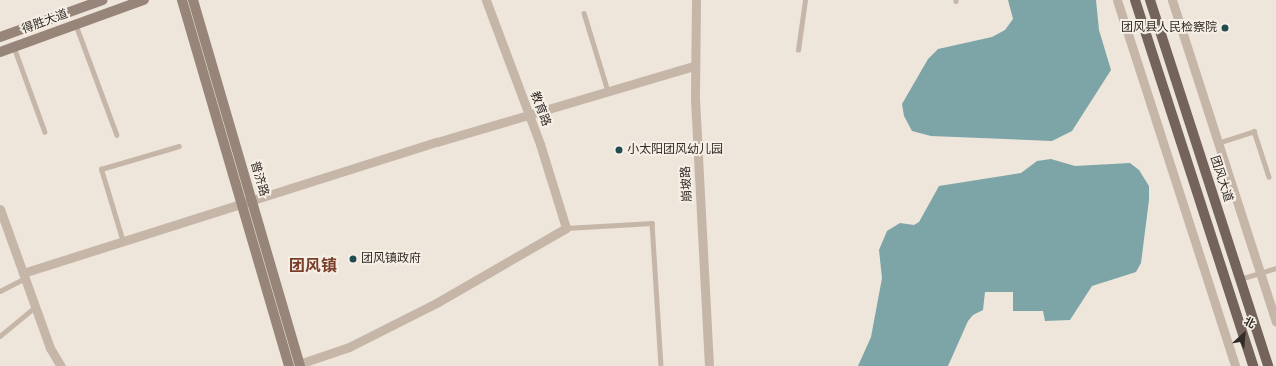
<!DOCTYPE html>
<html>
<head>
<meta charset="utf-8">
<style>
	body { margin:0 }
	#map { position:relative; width:1276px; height:366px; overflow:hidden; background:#eee5db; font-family:"Varela Round","Noto Sans SC",sans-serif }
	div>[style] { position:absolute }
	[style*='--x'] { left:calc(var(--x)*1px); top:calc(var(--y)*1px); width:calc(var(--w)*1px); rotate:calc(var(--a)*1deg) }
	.water>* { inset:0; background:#7da5a8 }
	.service>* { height:4.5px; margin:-2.25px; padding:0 2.25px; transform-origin:2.25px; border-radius:2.25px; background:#c5b6a8 }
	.minor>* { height:9px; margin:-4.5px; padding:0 4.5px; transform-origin:4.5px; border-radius:4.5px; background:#c5b6a8 }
	.secondary>* { height:10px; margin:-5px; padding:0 5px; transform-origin:5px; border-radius:5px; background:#98857a }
	.primary>* { height:10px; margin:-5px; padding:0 5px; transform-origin:5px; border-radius:5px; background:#73635a }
	.dots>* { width:11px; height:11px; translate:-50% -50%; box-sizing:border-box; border:2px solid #f6efe6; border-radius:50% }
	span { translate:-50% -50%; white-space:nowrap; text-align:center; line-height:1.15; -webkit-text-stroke:4px #f6efe6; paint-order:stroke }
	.street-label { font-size:12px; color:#322b27 }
	.poi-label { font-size:12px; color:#322b27 }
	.right { translate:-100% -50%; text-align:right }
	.left { translate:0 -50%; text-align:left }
	.district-label { font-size:16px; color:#783e2a; font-weight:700 }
	.north { position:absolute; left:1224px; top:314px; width:40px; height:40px; -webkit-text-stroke:3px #f6efe6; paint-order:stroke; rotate:26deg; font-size:11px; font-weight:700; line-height:16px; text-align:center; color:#322b27 }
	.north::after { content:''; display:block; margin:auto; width:14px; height:18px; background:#322b27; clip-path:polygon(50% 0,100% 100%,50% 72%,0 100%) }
</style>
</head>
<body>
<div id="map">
	<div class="water">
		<i style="clip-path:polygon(1008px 0,1096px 0,1099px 30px,1111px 70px,1072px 131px,1052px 141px,931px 136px,912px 131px,904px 116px,902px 104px,928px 59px,938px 49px,992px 37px,1005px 30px,1013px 19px)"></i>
		<i style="clip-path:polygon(1051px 159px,1075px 166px,1130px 163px,1139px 170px,1149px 186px,1149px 200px,1141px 263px,1136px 272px,1092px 286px,1070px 320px,1045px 321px,1043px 311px,1013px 311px,1013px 292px,985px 292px,983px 310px,973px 315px,968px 321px,948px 366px,858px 366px,871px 337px,882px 278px,879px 250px,887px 231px,900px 223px,914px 225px,919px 222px,939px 186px,1021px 173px,1037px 161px)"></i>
	</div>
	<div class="service">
		<i style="--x:956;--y:0;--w:1;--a:90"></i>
		<i style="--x:584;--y:13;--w:82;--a:72.9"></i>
		<i style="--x:76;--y:25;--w:117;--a:69.6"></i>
		<i style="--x:14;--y:47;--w:90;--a:70"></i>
		<i style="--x:798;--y:50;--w:50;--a:-82"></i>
		<i style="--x:1218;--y:143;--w:38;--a:-18"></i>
		<i style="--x:1254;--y:131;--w:48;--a:71.9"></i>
		<i style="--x:566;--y:228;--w:86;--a:-3.3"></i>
		<i style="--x:652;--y:223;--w:143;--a:86.4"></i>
		<i style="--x:123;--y:242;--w:76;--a:-106.8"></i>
		<i style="--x:101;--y:169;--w:81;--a:-16.4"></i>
		<i style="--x:1240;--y:279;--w:38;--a:-17"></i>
		<i style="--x:0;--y:291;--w:28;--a:-27"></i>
		<i style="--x:0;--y:336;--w:45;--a:-39.6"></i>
	</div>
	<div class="minor">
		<i style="--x:696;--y:0;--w:99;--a:90.6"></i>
		<i style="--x:695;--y:99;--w:267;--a:87"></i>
		<i style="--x:1117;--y:0;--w:385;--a:72.1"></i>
		<i style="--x:1172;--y:0;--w:338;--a:72.1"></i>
		<i style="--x:0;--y:209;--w:148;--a:70.2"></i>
		<i style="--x:50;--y:348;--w:21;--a:59"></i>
		<i style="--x:23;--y:273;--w:434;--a:-17.6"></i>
		<i style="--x:437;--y:142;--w:268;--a:-16.5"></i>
		<i style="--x:299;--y:364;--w:53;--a:-18.8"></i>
		<i style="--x:349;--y:347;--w:100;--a:-26.8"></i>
		<i style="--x:438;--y:302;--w:148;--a:-30"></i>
		<i style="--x:566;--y:228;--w:88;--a:-107.2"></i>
		<i style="--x:540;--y:144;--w:154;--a:-110.6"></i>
	</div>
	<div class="secondary">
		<i style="--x:182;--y:0;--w:381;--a:73.7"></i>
		<i style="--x:193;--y:0;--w:381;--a:73.7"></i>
		<i style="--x:0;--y:37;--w:109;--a:-19.8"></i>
		<i style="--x:0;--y:52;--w:153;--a:-19.9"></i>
	</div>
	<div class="primary">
		<i style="--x:1135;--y:0;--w:385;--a:72.1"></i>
		<i style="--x:1150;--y:0;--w:385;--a:72.1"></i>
	</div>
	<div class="dots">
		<i style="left:1225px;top:28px;background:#224b4f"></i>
		<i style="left:619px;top:150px;background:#224b4f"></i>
		<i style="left:353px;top:259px;background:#224b4f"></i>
	</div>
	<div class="street-label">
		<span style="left:45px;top:22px;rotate:-20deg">得胜大道</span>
		<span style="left:540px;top:109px;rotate:69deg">教育路</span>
		<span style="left:259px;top:179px;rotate:74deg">普济路</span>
		<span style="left:1221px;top:179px;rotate:72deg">团风大道</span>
		<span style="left:687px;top:184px;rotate:-93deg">崩坡路</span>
	</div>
	<div class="poi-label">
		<span class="right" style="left:1217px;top:28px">团风县人民检察院</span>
		<span class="left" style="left:627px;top:150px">小太阳团风幼儿园</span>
		<span class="left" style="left:361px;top:259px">团风镇政府</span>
	</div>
	<div class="district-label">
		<span style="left:313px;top:266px">团风镇</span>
	</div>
	<div class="north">北</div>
</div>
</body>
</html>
